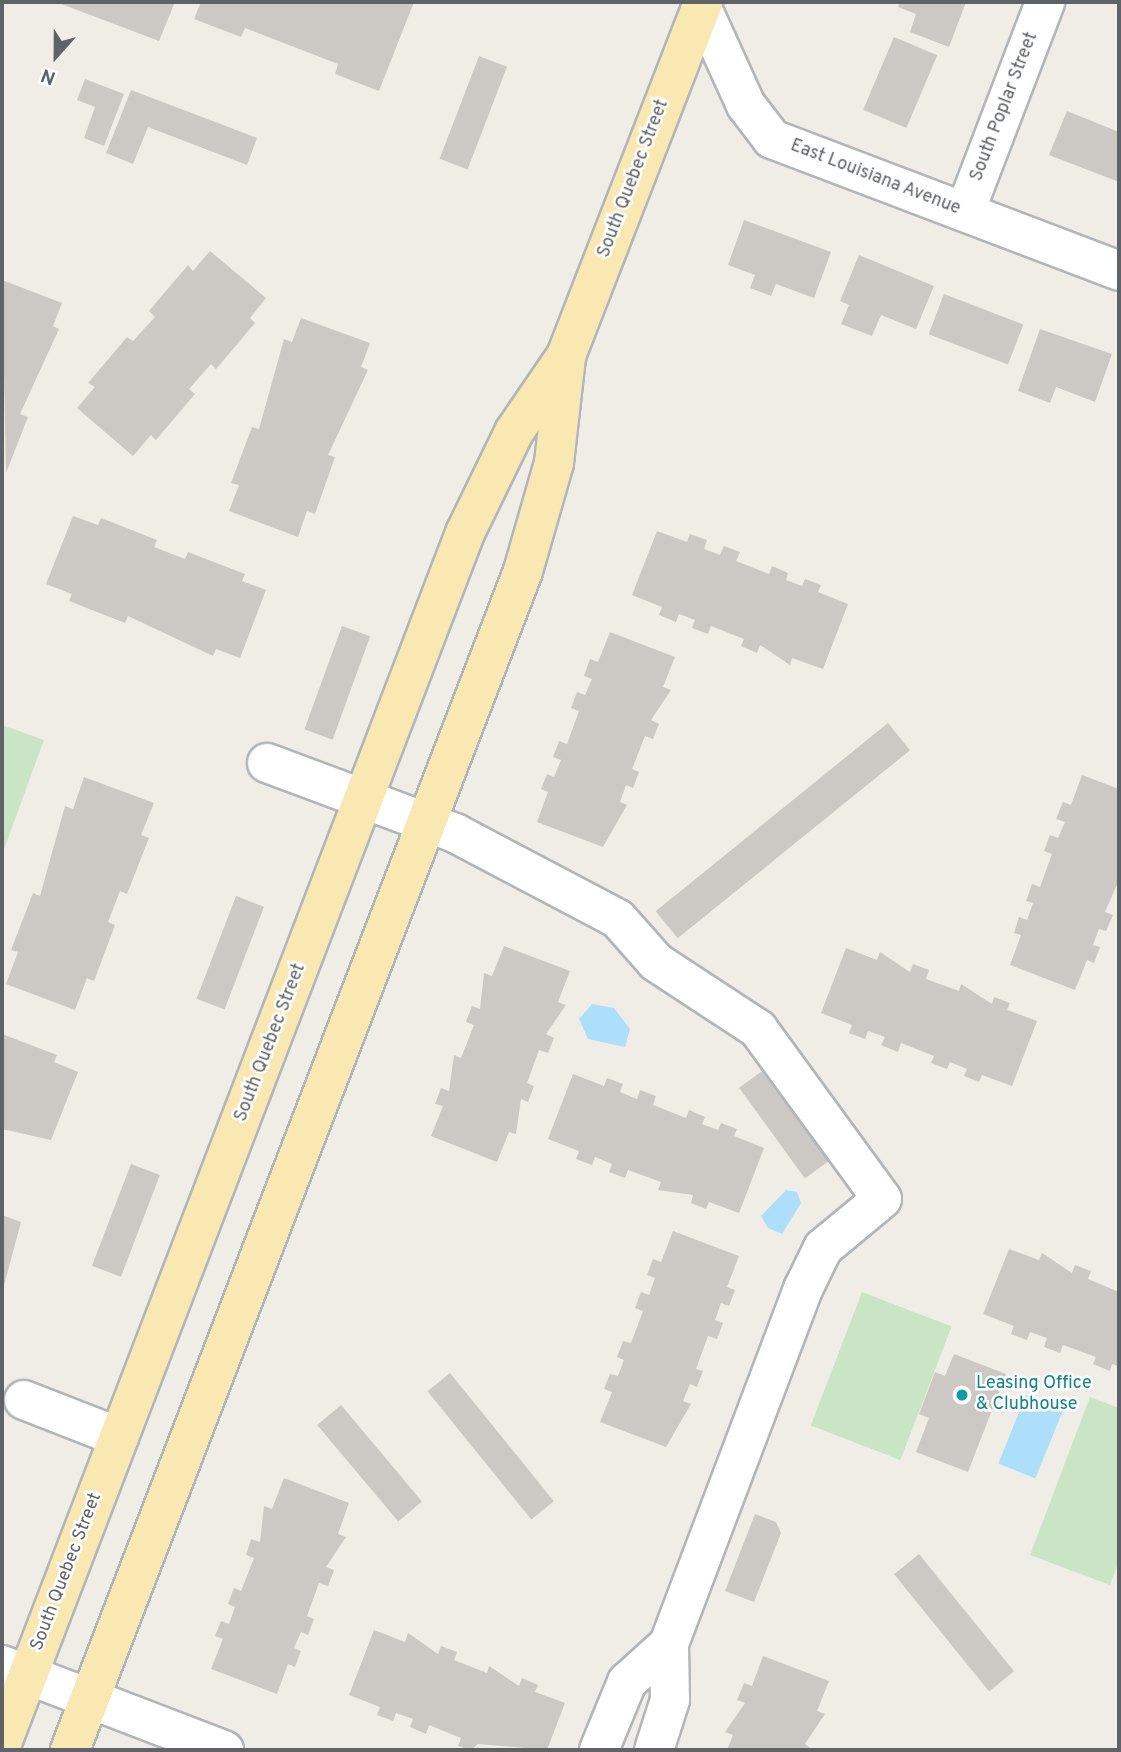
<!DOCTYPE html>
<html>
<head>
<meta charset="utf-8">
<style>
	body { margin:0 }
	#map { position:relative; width:1121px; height:1752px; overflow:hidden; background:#f0ede7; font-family:Overpass,sans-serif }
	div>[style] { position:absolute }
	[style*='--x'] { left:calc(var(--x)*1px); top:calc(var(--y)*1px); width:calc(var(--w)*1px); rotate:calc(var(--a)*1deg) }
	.green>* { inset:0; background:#c9e5c6; transform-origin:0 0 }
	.water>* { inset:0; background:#addffa; transform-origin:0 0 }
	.building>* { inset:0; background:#ccc8c4; transform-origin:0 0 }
	.roads { filter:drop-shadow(2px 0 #b2b5b9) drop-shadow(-2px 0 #b2b5b9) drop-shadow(0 2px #b2b5b9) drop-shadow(0 -2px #b2b5b9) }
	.minor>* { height:38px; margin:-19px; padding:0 19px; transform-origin:19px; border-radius:19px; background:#fff }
	.major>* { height:38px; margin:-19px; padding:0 19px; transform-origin:19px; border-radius:19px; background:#fae8b2 }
	.dots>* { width:19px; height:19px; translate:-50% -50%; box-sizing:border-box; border:4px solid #fff; border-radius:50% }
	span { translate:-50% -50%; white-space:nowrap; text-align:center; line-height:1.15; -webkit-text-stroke:5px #fff; paint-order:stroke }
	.street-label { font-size:18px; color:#5f6367 }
	.culture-label { font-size:18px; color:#0d838f }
	.left { translate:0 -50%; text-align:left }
	.frame { position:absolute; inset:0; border:4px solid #5f6367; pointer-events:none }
	.north { position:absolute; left:21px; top:21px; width:70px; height:70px; -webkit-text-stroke:5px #fff; paint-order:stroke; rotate:201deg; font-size:19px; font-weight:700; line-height:28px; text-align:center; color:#5f6367 }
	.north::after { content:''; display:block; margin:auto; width:24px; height:32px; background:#5f6367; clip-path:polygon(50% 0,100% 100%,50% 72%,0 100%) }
</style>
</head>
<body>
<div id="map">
	<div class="green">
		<i style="clip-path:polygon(2px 725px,44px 740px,3px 852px,2px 851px)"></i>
		<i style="left:862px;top:1292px;width:96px;height:143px;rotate:21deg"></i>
		<i style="clip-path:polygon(1090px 1397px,1119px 1408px,1119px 1561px,1110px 1585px,1030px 1555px)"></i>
	</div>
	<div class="water">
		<i style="clip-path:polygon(592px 1004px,614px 1008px,630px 1029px,625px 1047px,588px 1039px,579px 1019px)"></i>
		<i style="clip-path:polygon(786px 1190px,797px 1192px,801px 1203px,782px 1234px,768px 1228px,761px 1216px)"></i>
		<i style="left:1026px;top:1395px;width:40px;height:74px;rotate:22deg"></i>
	</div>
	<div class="building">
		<i style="clip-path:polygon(56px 2px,175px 2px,159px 41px)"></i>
		<i style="clip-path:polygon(201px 2px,414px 2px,379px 91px,335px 74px,338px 64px,245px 28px,241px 37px,194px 19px)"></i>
		<i style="clip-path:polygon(900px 2px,966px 2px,949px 47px,910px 32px,916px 14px,898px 7px)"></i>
		<i style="left:894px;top:37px;width:47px;height:79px;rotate:23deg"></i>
		<i style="left:479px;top:56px;width:30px;height:110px;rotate:21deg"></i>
		<i style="clip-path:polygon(85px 79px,124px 94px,104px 146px,84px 138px,95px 107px,77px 100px)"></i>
		<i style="clip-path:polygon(131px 90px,257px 138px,247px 165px,148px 127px,133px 164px,106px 153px)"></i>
		<i style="clip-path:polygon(1067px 111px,1119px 132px,1119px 182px,1049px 155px)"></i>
		<i style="clip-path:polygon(744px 220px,831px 252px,814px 298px,776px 284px,771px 296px,750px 288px,755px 275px,728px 265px)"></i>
		<i style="clip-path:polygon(210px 251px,266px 298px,250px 318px,255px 323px,216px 369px,211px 364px,189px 389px,195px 394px,156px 440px,151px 435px,133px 456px,77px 408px,95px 387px,88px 383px,127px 337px,133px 341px,155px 317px,149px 311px,188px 265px,193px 271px)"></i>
		<i style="clip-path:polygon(859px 255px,934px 286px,916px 329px,881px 315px,872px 336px,841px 324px,849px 305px,840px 301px)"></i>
		<i style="clip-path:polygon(2px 280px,62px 303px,53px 326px,59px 329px,20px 414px,28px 417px,6px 473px)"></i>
		<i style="left:944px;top:294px;width:85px;height:43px;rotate:21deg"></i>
		<i style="clip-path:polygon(301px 318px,370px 343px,361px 367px,368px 370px,328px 455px,335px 457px,315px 514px,307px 511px,298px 537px,229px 511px,239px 485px,231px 483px,252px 427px,259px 429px,284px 339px,292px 342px)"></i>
		<i style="clip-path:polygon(1040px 329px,1112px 354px,1095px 402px,1056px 387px,1050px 403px,1018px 391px)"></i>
		<i style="clip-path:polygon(73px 516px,98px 525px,101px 518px,157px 540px,154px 547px,185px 559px,188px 552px,245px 574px,242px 581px,266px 590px,240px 658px,216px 649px,213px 656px,128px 616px,125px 623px,69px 601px,72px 594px,46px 584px)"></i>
		<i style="clip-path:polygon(657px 531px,687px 542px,690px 534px,707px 540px,704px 549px,720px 555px,724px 546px,740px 552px,736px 561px,769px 574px,772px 566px,788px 573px,786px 580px,802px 586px,805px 579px,821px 585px,818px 592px,848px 604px,823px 669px,792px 658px,790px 665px,760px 645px,757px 653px,741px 646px,744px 639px,711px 626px,708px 634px,692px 628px,695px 620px,679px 614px,676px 622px,659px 615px,662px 607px,632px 595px)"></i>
		<i style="left:342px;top:626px;width:30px;height:110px;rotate:20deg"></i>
		<i style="clip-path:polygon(610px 632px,675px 657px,663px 687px,671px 690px,651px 720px,659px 724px,653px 739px,645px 736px,632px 769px,639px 772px,633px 788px,626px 785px,620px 802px,627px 805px,603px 847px,537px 822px,548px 792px,541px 789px,547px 774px,554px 777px,561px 760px,553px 757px,559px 741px,567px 744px,579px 711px,571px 708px,577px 692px,585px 695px,592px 679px,584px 676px,590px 659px,598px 662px)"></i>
		<i style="left:888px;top:723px;width:35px;height:299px;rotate:51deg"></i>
		<i style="clip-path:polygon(1082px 775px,1119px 789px,1119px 880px,1105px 912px,1113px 915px,1106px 931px,1099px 929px,1093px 945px,1100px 947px,1094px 963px,1087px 960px,1075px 990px,1010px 965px,1021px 935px,1014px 933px,1019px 917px,1027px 920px,1033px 903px,1026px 901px,1032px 884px,1040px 887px,1052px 854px,1044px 851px,1050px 835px,1058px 838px,1065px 822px,1056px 819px,1063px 802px,1071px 805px)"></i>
		<i style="clip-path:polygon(84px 777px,154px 803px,141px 835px,149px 838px,127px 894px,120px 891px,108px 922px,115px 925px,94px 981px,87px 978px,75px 1010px,6px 984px,18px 952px,11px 950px,33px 893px,40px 896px,65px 806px,73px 809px)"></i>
		<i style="left:236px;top:896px;width:30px;height:110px;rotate:21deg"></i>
		<i style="clip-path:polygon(504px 946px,570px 971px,558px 1002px,566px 1005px,546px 1034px,554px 1038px,548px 1053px,539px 1050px,527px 1083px,534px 1086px,528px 1102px,521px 1099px,516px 1134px,509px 1132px,497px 1162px,431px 1136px,443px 1106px,435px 1104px,441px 1088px,449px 1091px,454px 1055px,461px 1058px,474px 1025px,466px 1022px,472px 1006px,480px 1009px,484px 973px,492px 976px)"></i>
		<i style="clip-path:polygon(846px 948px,877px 960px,880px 952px,910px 972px,913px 964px,929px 970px,926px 979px,959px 991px,961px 984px,992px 1004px,994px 997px,1010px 1003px,1007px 1010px,1037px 1021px,1012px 1086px,982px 1075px,979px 1082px,964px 1076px,967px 1069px,950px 1062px,947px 1069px,931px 1063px,934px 1056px,901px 1043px,898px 1052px,881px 1045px,885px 1037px,868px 1031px,865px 1039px,849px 1033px,852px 1025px,821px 1013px)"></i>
		<i style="clip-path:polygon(2px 1034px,57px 1055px,54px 1062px,78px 1072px,51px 1140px,2px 1129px)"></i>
		<i style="left:765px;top:1069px;width:112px;height:32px;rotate:54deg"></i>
		<i style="clip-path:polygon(573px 1074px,604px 1086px,607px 1078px,623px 1084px,620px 1092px,637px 1099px,640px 1090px,656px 1096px,653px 1105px,686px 1118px,689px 1110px,705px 1117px,702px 1124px,718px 1130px,721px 1123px,737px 1129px,734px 1136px,764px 1148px,739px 1213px,709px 1202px,706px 1209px,691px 1203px,693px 1195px,658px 1190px,661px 1182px,628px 1170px,625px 1178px,609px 1172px,612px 1164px,595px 1157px,592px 1165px,576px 1159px,579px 1151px,548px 1139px)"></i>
		<i style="left:131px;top:1164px;width:31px;height:109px;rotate:21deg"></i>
		<i style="clip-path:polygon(2px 1215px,21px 1222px,2px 1293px)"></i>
		<i style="clip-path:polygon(673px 1231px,739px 1256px,727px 1287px,735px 1290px,729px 1306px,721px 1303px,715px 1320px,723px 1323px,717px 1339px,708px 1336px,696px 1369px,703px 1371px,697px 1387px,690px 1384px,683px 1401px,691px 1404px,666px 1447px,600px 1422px,612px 1392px,604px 1389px,610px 1374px,618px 1376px,624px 1360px,617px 1357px,623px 1341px,631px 1343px,643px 1311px,635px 1308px,641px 1292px,649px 1295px,655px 1278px,647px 1275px,653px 1259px,661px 1262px)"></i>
		<i style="clip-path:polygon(1009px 1249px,1039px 1260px,1042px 1253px,1072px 1273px,1075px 1265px,1091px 1271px,1088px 1279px,1119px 1292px,1119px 1366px,1112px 1364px,1110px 1371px,1093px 1364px,1096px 1357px,1063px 1345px,1060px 1353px,1044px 1347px,1047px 1338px,1030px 1332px,1027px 1340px,1011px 1334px,1014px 1326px,983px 1314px)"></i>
		<i style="clip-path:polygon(954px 1354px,1006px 1374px,968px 1472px,916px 1452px,929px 1418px,919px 1414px,935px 1372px,945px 1376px)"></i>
		<i style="left:450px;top:1373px;width:165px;height:29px;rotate:51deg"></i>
		<i style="left:341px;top:1405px;width:126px;height:31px;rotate:50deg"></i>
		<i style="clip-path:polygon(284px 1478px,349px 1503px,338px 1534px,346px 1537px,326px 1567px,334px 1570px,328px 1586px,319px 1583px,307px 1616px,314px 1619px,308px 1635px,301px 1632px,294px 1648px,301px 1651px,295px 1667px,288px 1664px,277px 1694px,211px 1669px,223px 1639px,215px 1636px,221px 1621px,229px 1624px,235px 1607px,228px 1604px,234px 1588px,241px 1591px,254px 1558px,246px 1555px,251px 1539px,260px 1542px,264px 1506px,272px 1509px)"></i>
		<i style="clip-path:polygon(755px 1514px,776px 1522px,781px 1533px,754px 1602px,725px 1591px)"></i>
		<i style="left:919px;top:1554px;width:151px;height:32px;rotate:51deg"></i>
		<i style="clip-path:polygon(374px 1630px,405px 1642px,408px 1633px,438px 1654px,441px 1646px,457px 1652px,454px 1660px,487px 1673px,489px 1666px,519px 1686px,522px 1678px,538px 1685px,535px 1692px,565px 1703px,547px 1750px,478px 1744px,471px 1750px,458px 1746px,461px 1738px,429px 1725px,426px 1734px,410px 1727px,413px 1719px,396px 1713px,393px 1721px,377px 1715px,380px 1707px,349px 1695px)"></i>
		<i style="clip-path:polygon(763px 1656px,829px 1681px,817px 1711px,825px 1714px,805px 1744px,812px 1750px,727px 1750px,733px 1735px,725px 1732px,745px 1703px,737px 1700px,744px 1683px,752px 1686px)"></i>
	</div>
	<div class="roads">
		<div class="minor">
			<i style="--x:701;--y:6;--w:109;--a:65.6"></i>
			<i style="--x:746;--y:105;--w:43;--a:52.6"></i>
			<i style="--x:772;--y:139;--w:371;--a:20.8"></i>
			<i style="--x:965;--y:212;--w:225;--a:-69.1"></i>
			<i style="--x:267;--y:763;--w:201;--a:20.4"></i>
			<i style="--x:455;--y:833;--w:184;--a:27.8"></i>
			<i style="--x:618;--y:919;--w:57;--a:48.5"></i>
			<i style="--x:656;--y:962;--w:122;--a:33.3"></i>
			<i style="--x:758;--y:1029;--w:210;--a:53.9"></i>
			<i style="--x:882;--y:1199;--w:77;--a:140.3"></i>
			<i style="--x:823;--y:1248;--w:46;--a:116"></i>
			<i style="--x:803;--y:1289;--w:379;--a:110.7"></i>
			<i style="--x:669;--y:1644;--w:56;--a:89"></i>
			<i style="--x:670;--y:1700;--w:52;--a:107.7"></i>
			<i style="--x:24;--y:1400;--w:102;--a:21.3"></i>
			<i style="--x:2;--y:1665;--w:238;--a:21"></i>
			<i style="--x:599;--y:1750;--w:74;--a:-67.6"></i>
			<i style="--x:627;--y:1682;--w:57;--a:-42.1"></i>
		</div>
		<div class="major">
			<i style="--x:2;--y:1743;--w:1296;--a:-69.06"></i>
			<i style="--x:465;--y:533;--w:112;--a:-64.1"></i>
			<i style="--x:514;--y:432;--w:92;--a:-55.6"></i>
			<i style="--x:566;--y:356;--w:380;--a:-68.8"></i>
			<i style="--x:70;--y:1750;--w:1263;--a:-68.98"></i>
			<i style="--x:523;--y:571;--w:112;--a:-74"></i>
			<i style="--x:554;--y:463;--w:107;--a:-83.5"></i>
		</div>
	</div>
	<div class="dots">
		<i style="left:962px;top:1395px;background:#0f9aa8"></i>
	</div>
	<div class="street-label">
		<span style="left:1005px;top:107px;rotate:-69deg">South Poplar Street</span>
		<span style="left:875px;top:178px;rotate:21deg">East Louisiana Avenue</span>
		<span style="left:634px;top:179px;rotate:-69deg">South Quebec Street</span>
		<span style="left:271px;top:1043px;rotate:-69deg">South Quebec Street</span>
		<span style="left:67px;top:1572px;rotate:-69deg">South Quebec Street</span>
	</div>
	<div class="culture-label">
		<span class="left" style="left:976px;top:1395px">Leasing Office<br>&amp; Clubhouse</span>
	</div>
	<div class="frame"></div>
	<div class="north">N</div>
</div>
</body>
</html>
